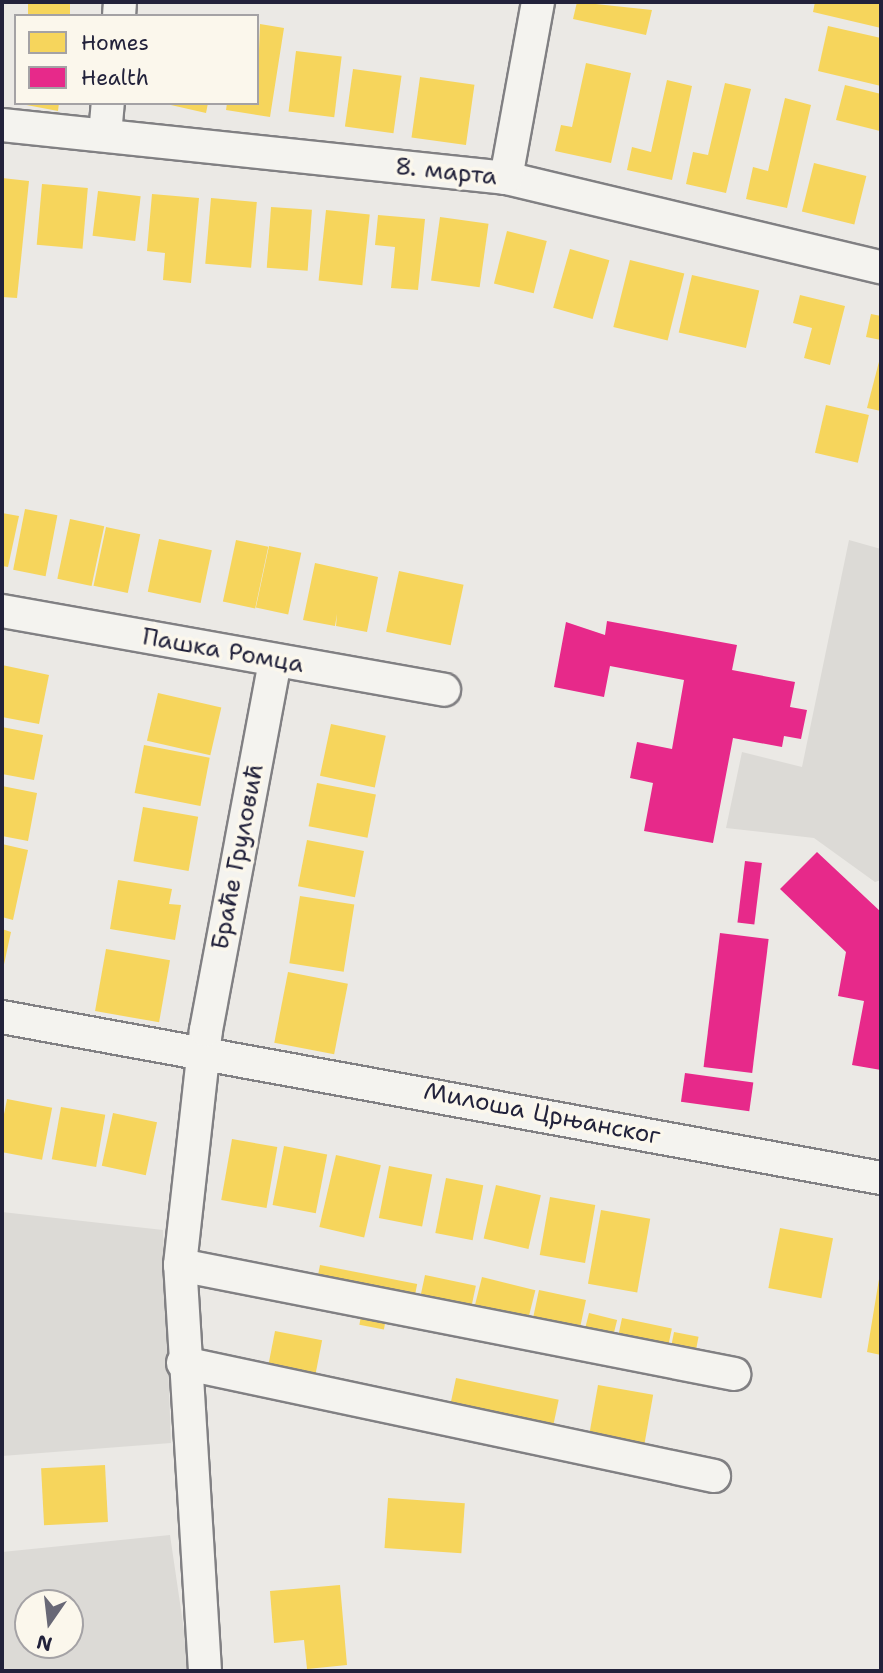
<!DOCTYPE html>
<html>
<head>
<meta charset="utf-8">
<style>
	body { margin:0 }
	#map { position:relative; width:883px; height:1673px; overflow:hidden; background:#ebe9e5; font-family:"Shantell Sans",sans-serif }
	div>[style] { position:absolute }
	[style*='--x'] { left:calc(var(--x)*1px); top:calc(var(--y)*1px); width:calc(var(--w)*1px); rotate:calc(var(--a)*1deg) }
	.green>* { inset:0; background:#dcdad6 }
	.homes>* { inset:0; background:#f6d55c; transform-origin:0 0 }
	.health>* { inset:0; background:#e7298a; transform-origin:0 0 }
	.roads { filter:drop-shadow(2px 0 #818083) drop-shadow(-2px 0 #818083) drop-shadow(0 2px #818083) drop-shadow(0 -2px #818083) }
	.minor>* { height:32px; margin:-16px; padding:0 16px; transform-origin:16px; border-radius:16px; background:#f4f3ef }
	span { translate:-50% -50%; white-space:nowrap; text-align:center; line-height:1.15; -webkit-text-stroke:7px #fbf7ec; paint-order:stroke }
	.street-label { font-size:24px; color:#22223b }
	.frame { position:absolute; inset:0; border:4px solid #22223b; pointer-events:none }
	.legend { position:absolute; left:14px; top:14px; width:245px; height:91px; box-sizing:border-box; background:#fbf7ec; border:2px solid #a4a2a5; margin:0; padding:9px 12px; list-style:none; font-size:21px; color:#22223b }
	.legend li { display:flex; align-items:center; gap:14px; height:35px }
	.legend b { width:35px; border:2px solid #a4a2a5 }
	.north { position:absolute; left:14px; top:1589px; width:70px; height:70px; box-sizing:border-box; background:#fbf7ec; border:2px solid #a4a2a5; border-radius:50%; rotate:194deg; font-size:19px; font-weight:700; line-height:28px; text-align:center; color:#22223b }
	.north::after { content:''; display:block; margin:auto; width:24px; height:32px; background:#686876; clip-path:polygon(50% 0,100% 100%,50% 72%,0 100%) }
</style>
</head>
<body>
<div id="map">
	<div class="green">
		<i style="clip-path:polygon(849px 540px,881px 549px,881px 880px,875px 882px,814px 838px,726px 828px,742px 752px,802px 767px)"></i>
		<i style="clip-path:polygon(2px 1212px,163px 1230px,171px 1443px,2px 1456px)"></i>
		<i style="clip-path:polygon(evenodd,170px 1535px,190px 1671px,2px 1671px,2px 1552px,170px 1535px,28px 1603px,70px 1603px,70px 1645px,28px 1645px,28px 1603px)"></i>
	</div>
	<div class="homes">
		<i style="left:28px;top:2px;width:42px;height:14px"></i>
		<i style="clip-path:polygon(577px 2px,652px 10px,646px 35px,573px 19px)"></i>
		<i style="clip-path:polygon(815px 2px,881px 2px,881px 28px,813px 12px)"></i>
		<i style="clip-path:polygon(260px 24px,284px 28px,270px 117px,226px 110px,227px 103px,257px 103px)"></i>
		<i style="clip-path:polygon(828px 26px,881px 38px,881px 86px,818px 71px)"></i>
		<i style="left:296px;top:51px;width:46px;height:61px;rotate:7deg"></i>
		<i style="clip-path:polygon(586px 63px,631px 73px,611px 163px,555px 151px,561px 125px,572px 127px)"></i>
		<i style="left:353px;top:69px;width:49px;height:58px;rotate:8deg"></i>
		<i style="left:420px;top:77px;width:55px;height:61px;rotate:8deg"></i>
		<i style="clip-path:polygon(667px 80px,692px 86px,672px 180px,627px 170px,632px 147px,651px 152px)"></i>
		<i style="clip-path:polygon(725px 83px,751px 89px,726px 193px,686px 184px,693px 152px,708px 155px)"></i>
		<i style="clip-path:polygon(845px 85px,881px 94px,880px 131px,836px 120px)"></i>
		<i style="clip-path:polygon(785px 98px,811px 105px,787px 208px,746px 199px,753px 167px,768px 171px)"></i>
		<i style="clip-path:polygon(16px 103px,59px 103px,58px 111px)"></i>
		<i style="clip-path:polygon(162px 103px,208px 103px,206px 113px)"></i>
		<i style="left:814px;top:163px;width:54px;height:50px;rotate:14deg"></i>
		<i style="clip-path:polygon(2px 178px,29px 181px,17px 298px,2px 297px)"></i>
		<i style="left:42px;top:184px;width:46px;height:61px;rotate:5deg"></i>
		<i style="left:98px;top:191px;width:43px;height:45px;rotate:7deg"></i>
		<i style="clip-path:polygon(152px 194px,199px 198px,191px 283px,163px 280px,165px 253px,147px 251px)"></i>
		<i style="left:211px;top:198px;width:46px;height:66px;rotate:5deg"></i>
		<i style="left:271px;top:207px;width:41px;height:61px;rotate:4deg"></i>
		<i style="left:326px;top:210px;width:44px;height:71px;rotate:6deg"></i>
		<i style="clip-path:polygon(378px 215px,425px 219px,418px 290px,391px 288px,395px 247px,375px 245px)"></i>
		<i style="left:440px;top:217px;width:49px;height:64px;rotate:8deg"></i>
		<i style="left:507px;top:231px;width:41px;height:54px;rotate:14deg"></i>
		<i style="left:570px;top:249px;width:41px;height:61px;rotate:16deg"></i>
		<i style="left:630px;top:260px;width:56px;height:69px;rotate:14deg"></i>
		<i style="left:692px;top:275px;width:69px;height:59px;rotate:13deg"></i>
		<i style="clip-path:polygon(800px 295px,845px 306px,830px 365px,804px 358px,812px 328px,793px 323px)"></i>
		<i style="clip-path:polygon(871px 314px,881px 316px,881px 340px,866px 337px)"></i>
		<i style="clip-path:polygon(881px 354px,881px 411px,867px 408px)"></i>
		<i style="left:826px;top:405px;width:44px;height:49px;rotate:13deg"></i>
		<i style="left:25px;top:509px;width:33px;height:62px;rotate:11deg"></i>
		<i style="clip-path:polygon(2px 513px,19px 516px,8px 567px,2px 566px)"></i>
		<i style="left:70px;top:519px;width:35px;height:61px;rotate:12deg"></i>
		<i style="left:106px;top:527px;width:35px;height:60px;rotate:12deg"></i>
		<i style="left:159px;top:539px;width:54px;height:54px;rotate:12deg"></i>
		<i style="left:236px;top:540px;width:33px;height:63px;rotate:12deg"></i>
		<i style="left:269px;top:546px;width:33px;height:63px;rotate:12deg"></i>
		<i style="clip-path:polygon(315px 563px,378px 577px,367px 632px,336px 626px,337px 614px,335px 626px,303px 620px)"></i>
		<i style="left:399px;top:571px;width:66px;height:62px;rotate:12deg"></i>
		<i style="clip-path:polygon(2px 665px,49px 675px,39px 724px,2px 717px)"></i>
		<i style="left:158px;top:693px;width:65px;height:49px;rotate:13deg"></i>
		<i style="left:331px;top:724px;width:56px;height:53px;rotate:12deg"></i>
		<i style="clip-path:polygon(2px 727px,43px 735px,34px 780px,2px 774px)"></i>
		<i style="left:144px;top:745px;width:67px;height:49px;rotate:11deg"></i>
		<i style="left:317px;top:783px;width:60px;height:44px;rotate:11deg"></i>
		<i style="clip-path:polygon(2px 786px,37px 793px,28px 841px,2px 836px)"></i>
		<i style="left:143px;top:807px;width:56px;height:55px;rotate:10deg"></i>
		<i style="left:307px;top:840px;width:58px;height:47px;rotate:11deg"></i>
		<i style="clip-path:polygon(2px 844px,28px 850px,13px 920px,2px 917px)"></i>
		<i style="clip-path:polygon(118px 880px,172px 889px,169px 904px,181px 905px,175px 940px,110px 929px)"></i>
		<i style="left:300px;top:896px;width:55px;height:68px;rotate:9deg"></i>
		<i style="clip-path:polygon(2px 929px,11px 932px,3px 969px,2px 969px)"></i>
		<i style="left:106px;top:949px;width:65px;height:63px;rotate:10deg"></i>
		<i style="left:288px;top:972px;width:61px;height:72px;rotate:11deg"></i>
		<i style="left:7px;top:1099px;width:46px;height:53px;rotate:11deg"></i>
		<i style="left:61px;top:1107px;width:45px;height:53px;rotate:10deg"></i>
		<i style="left:113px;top:1113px;width:45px;height:54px;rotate:12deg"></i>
		<i style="left:232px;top:1139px;width:46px;height:62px;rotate:10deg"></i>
		<i style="left:284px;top:1146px;width:44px;height:60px;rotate:11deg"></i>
		<i style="left:336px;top:1155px;width:46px;height:74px;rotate:13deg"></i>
		<i style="left:389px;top:1166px;width:44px;height:53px;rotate:11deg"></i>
		<i style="left:446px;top:1178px;width:38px;height:56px;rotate:11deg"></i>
		<i style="left:496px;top:1185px;width:46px;height:55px;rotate:13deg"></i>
		<i style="left:550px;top:1197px;width:46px;height:59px;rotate:10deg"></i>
		<i style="left:601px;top:1210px;width:50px;height:75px;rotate:10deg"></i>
		<i style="left:780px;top:1228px;width:54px;height:61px;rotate:11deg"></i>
		<i style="left:320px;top:1265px;width:99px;height:22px;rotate:11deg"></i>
		<i style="clip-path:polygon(880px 1273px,881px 1273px,881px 1355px,867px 1352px)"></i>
		<i style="left:425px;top:1275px;width:52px;height:29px;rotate:12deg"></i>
		<i style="left:482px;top:1277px;width:55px;height:36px;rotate:14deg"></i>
		<i style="left:539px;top:1290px;width:48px;height:34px;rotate:12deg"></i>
		<i style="left:362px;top:1311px;width:25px;height:14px;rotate:11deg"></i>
		<i style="left:589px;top:1313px;width:29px;height:22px;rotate:14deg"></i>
		<i style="left:622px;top:1318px;width:51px;height:26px;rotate:12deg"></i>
		<i style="left:275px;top:1331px;width:48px;height:42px;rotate:11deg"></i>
		<i style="left:674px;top:1332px;width:25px;height:23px;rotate:11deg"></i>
		<i style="left:456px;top:1378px;width:105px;height:28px;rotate:12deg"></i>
		<i style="left:598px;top:1385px;width:56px;height:50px;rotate:10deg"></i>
		<i style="left:105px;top:1465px;width:57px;height:64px;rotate:87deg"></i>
		<i style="left:388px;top:1498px;width:77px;height:50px;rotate:4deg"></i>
		<i style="clip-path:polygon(340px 1585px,347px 1665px,307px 1669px,304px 1640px,274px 1643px,270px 1591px)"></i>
	</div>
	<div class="health">
		<i style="clip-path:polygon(607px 621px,737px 645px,732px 670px,795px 682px,790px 707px,807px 710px,801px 739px,784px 736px,782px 747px,733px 738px,713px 843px,644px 831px,653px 783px,630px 778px,637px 742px,672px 749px,684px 680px,610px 666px,604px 697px,554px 687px,566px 622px,605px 635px)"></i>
		<i style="clip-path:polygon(817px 852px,881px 912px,881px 1070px,852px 1065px,864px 1001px,838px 996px,846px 952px,780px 889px)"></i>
		<i style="left:745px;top:861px;width:17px;height:62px;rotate:7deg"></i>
		<i style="left:720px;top:933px;width:49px;height:135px;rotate:7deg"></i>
		<i style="left:685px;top:1073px;width:69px;height:29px;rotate:8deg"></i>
	</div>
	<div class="roads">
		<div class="minor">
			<i style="--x:119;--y:16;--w:14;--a:-86"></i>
			<i style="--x:2;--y:125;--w:507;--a:6"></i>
			<i style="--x:506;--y:178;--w:385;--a:13.4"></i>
			<i style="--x:105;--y:135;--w:32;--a:-85"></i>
			<i style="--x:506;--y:178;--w:179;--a:-79.7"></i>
			<i style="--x:2;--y:611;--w:449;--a:10.1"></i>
			<i style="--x:2;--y:1017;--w:894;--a:10.38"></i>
			<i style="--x:180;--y:1265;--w:565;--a:11.13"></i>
			<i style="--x:183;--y:1363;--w:543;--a:12.01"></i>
			<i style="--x:205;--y:1671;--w:407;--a:-93.5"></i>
			<i style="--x:180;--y:1265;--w:236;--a:-83.7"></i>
			<i style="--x:206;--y:1030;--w:373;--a:-79.4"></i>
		</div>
	</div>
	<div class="street-label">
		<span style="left:446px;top:172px;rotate:6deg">8. марта</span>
		<span style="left:223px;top:651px;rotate:10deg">Пашка Ромца</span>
		<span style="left:238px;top:857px;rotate:-79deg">Браће Груловић</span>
		<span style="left:542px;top:1114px;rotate:11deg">Милоша Црњанског</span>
	</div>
	<div class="frame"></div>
	<ul class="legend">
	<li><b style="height:19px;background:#f6d55c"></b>Homes</li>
	<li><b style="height:19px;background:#e7298a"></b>Health</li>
	</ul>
	<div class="north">N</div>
</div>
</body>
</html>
